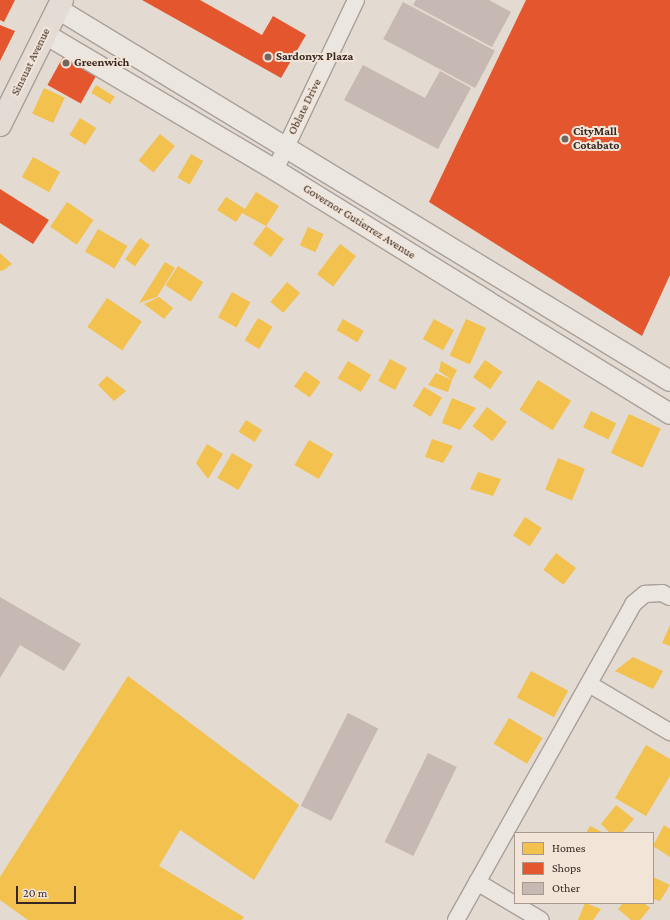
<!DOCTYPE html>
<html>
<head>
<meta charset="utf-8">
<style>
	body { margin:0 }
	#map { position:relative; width:670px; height:920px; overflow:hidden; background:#e3dad1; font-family:"Crimson Pro",serif }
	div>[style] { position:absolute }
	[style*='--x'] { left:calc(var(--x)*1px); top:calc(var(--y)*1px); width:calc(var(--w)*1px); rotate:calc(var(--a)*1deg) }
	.homes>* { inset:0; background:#f2c14e; transform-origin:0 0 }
	.shops>* { inset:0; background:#e4572e; transform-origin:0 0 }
	.building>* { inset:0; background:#c6b8b2; transform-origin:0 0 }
	.roads { filter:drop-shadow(1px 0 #a9a099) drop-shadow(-1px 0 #a9a099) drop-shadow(0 1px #a9a099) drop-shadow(0 -1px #a9a099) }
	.minor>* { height:16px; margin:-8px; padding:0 8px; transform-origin:8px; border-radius:8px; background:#ece6e1 }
	.tertiary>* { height:20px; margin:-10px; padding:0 10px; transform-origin:10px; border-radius:10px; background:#ece6e1 }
	.primary>* { height:22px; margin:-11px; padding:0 11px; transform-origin:11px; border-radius:11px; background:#e3dbd4 }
	.dots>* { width:11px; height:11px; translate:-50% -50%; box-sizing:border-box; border:2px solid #f2e5d8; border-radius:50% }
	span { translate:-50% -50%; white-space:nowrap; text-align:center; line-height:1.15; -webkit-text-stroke:4px #f2e5d8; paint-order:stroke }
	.poi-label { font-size:12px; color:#372722; font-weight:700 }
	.left { translate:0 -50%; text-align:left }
	.street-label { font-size:12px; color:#372722 }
	.legend { position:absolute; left:514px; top:832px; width:140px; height:72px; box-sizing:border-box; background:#f2e5d8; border:1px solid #a7998f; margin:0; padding:5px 7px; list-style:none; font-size:12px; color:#372722 }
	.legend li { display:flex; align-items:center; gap:8px; height:20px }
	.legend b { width:20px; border:1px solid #a7998f }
	.scale { position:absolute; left:16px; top:886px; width:60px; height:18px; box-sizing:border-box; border:2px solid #372722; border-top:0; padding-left:5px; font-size:12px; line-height:14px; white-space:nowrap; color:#372722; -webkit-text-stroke:3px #f2e5d8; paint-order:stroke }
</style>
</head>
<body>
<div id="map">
	<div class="homes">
		<i style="left:96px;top:85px;width:22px;height:9px;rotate:32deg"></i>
		<i style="left:44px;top:88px;width:23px;height:28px;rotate:25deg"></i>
		<i style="left:80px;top:118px;width:19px;height:20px;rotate:32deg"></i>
		<i style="left:160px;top:134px;width:19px;height:34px;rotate:39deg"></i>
		<i style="left:191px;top:154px;width:14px;height:27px;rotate:30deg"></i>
		<i style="left:33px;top:157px;width:31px;height:23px;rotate:29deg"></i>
		<i style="clip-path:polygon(256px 192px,279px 206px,266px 226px,284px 239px,271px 257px,253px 244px,266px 226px,242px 213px,236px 222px,217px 210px,226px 197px,245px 209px)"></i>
		<i style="left:67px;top:202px;width:32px;height:30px;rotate:34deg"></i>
		<i style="left:308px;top:227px;width:17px;height:20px;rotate:24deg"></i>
		<i style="left:98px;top:229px;width:34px;height:26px;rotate:30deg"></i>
		<i style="left:140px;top:238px;width:12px;height:26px;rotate:35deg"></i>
		<i style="left:340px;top:244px;width:20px;height:38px;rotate:37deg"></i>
		<i style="clip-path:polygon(0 253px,12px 264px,4px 270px,0 271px)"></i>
		<i style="clip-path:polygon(165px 262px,175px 268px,157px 297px,139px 303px)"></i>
		<i style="left:178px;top:266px;width:30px;height:23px;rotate:33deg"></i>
		<i style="left:287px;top:282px;width:17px;height:26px;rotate:40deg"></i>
		<i style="left:232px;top:292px;width:21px;height:29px;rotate:29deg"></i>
		<i style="clip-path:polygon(159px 297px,173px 308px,164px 319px,144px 304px)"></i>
		<i style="left:107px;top:298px;width:42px;height:35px;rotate:34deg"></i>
		<i style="left:258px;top:318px;width:17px;height:26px;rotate:31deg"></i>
		<i style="left:343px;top:319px;width:24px;height:13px;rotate:30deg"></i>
		<i style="left:434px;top:319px;width:23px;height:23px;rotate:29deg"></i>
		<i style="left:466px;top:319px;width:22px;height:40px;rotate:24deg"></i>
		<i style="left:390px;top:359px;width:19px;height:25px;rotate:28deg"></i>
		<i style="left:485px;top:360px;width:21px;height:21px;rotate:35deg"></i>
		<i style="left:348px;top:361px;width:27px;height:20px;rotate:31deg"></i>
		<i style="clip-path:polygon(441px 361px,457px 370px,452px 380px,439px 371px)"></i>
		<i style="left:305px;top:371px;width:19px;height:19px;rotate:35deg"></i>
		<i style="clip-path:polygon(436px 373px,452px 380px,448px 392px,428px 385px)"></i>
		<i style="clip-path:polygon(107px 376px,126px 391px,114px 401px,98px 385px)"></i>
		<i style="left:538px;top:380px;width:39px;height:35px;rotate:32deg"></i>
		<i style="left:424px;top:387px;width:21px;height:22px;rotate:31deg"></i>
		<i style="clip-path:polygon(452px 398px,476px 408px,460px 430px,442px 423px)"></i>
		<i style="left:487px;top:407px;width:25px;height:24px;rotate:37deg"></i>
		<i style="left:591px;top:411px;width:28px;height:18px;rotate:26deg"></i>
		<i style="left:629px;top:414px;width:35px;height:43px;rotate:25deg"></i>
		<i style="left:246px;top:420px;width:19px;height:14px;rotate:32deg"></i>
		<i style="clip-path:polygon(432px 439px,453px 446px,443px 463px,425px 457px)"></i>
		<i style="left:309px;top:440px;width:28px;height:29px;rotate:30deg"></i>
		<i style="clip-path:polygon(207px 444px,223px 454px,208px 479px,196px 463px)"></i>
		<i style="left:232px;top:453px;width:24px;height:29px;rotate:30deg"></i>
		<i style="left:558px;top:458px;width:29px;height:34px;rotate:22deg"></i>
		<i style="clip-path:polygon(478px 472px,501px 479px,493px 496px,470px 489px)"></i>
		<i style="left:525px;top:517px;width:20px;height:22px;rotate:33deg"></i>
		<i style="left:556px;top:553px;width:25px;height:21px;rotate:37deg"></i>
		<i style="clip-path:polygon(670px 625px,670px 646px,662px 643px)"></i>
		<i style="clip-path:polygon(633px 657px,663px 671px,653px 689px,615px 671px)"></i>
		<i style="left:531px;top:671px;width:42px;height:30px;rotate:28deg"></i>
		<i style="clip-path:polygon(128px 676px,299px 805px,254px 880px,180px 830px,159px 866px,244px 917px,242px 920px,28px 920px,0 900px,0 877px)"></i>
		<i style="left:509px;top:718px;width:39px;height:30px;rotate:31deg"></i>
		<i style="clip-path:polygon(646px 745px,670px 759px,670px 776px,646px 816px,615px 798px)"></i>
		<i style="clip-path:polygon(616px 805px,634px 819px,622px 833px,610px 833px,601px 824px)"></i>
		<i style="clip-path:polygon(664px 825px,670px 829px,670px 857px,653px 846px)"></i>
		<i style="clip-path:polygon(590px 826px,604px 833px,586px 833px)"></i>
		<i style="clip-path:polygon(653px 877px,670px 885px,660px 901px,653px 899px)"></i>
		<i style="clip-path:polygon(585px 903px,601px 909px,593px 920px,578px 920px)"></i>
		<i style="clip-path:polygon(623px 903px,644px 903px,650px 908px,640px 920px,631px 920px,618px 909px)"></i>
	</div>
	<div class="shops">
		<i style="clip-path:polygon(0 0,15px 0,4px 22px,0 20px)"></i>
		<i style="clip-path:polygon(142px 0,200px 0,262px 35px,273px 16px,306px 35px,281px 78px)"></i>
		<i style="clip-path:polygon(526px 0,670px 0,670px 275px,642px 336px,429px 202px)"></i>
		<i style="clip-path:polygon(0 25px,15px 31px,0 61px)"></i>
		<i style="left:63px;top:57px;width:38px;height:32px;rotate:29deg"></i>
		<i style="clip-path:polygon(0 189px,49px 220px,33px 244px,0 223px)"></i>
	</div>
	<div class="building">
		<i style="clip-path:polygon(416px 0,489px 0,511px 12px,492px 47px,413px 5px)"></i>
		<i style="left:403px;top:2px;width:104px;height:42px;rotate:28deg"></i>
		<i style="clip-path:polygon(363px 65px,425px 98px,440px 71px,471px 88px,438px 149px,344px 100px)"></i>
		<i style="clip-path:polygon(0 597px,81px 644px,64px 671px,20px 645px,0 678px)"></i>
		<i style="left:348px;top:713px;width:34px;height:104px;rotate:27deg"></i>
		<i style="left:428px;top:753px;width:32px;height:99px;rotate:26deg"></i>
	</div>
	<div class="roads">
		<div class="minor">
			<i style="--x:275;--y:170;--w:188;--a:-64.5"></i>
			<i style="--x:589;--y:684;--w:94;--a:30.7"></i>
			<i style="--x:477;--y:882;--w:74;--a:30.7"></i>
			<i style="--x:456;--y:920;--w:362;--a:-60.7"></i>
			<i style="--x:633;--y:604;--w:16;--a:-40"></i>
			<i style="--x:645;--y:594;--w:17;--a:-3"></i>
			<i style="--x:662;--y:593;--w:9;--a:27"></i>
		</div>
		<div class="tertiary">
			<i style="--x:58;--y:9;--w:716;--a:31.29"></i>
			<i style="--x:45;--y:34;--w:267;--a:30.6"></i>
			<i style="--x:275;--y:170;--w:464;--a:31.7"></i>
		</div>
		<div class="primary">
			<i style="--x:0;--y:125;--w:140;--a:-63.6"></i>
		</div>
	</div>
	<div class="dots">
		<i style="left:268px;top:57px;background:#73665f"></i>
		<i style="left:66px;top:63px;background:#73665f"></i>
		<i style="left:565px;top:139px;background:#73665f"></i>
	</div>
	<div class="poi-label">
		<span class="left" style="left:276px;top:57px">Sardonyx Plaza</span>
		<span class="left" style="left:74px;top:63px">Greenwich</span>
		<span class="left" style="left:573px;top:139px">CityMall<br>Cotabato</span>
	</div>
	<div class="street-label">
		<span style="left:31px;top:62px;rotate:-64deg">Sinsuat Avenue</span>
		<span style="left:305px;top:107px;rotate:-64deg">Oblate Drive</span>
		<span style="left:359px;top:222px;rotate:32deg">Governor Gutierrez Avenue</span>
	</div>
	<ul class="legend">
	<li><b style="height:11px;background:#f2c14e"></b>Homes</li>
	<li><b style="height:11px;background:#e4572e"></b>Shops</li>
	<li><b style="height:11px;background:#c6b8b2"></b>Other</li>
	</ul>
	<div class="scale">20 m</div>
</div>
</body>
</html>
